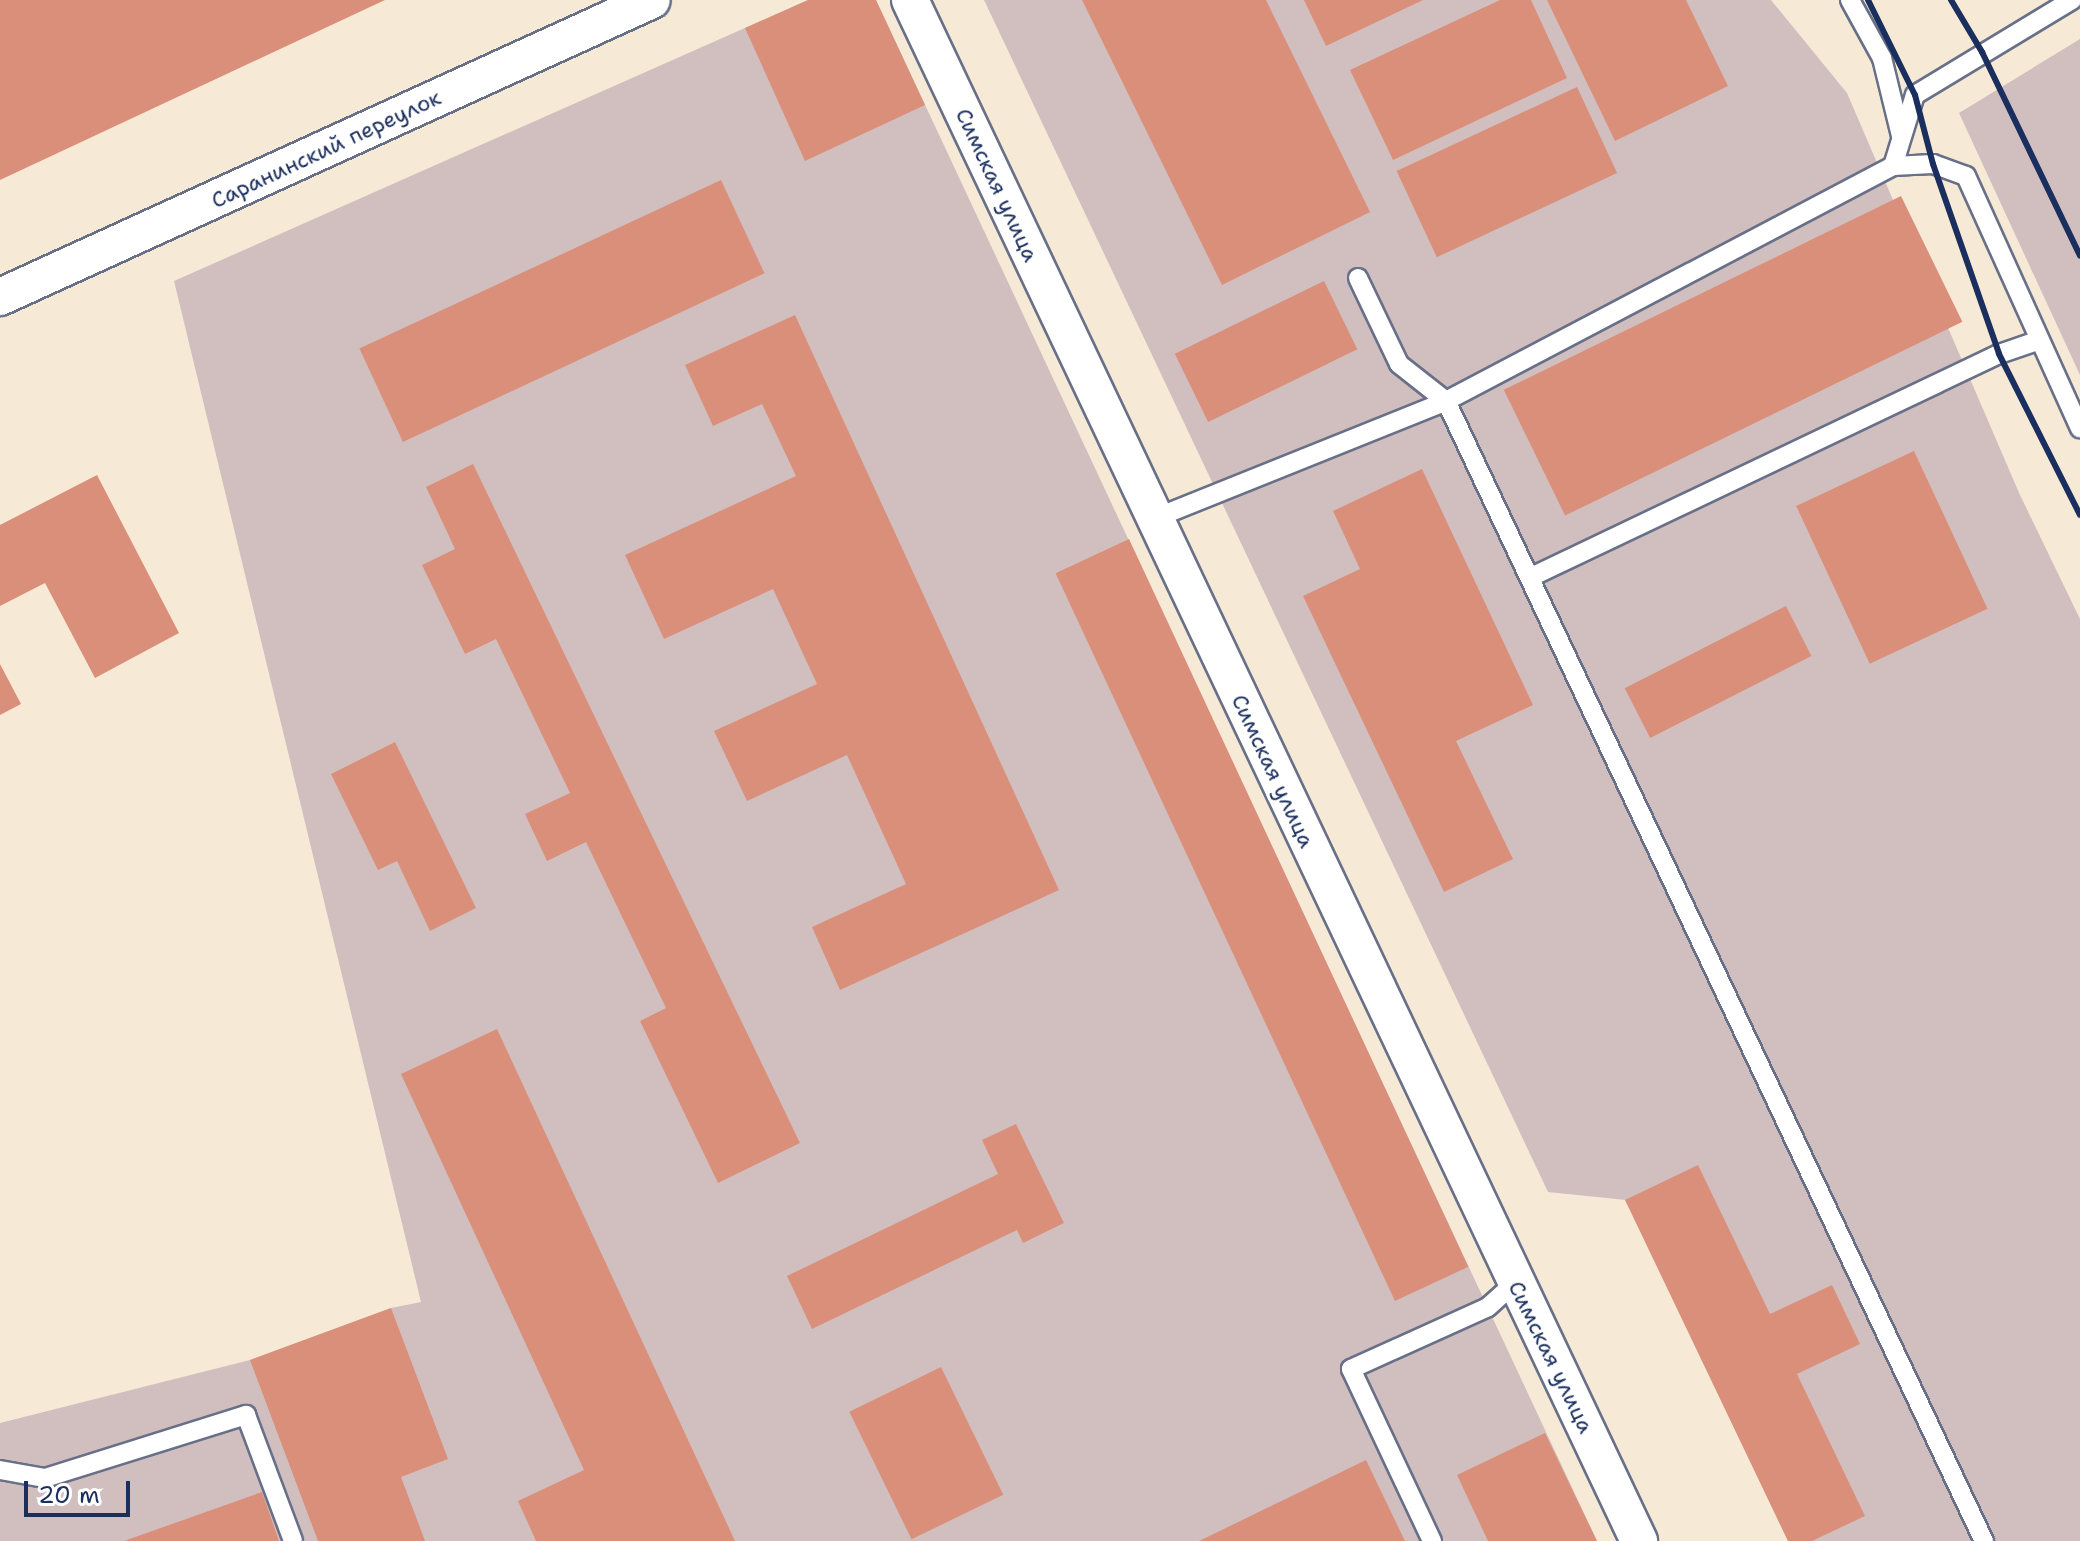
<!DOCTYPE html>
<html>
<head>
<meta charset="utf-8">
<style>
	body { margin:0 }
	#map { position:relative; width:2080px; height:1541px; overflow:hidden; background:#f6ead7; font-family:"Shantell Sans",sans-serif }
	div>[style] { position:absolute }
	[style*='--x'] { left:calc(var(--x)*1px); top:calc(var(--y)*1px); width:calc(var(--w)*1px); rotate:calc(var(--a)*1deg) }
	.industrial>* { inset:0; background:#d1bfbf }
	.building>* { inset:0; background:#da8f7a; transform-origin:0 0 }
	.roads { filter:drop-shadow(2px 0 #687088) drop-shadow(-2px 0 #687088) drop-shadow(0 2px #687088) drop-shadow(0 -2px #687088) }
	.service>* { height:18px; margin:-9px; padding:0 9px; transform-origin:9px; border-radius:9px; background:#fff }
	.minor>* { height:36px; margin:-18px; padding:0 18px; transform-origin:18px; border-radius:18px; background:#fff }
	.rail>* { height:6px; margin:-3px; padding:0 3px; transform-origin:3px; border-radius:3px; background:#1b2f5e }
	span { translate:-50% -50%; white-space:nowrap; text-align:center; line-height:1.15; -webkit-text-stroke:6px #fff; paint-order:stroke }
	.street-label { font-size:22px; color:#1b2f5e }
	.scale { position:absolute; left:24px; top:1481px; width:106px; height:36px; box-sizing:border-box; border:4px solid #1b2f5e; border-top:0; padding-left:10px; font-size:24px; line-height:28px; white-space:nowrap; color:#1b2f5e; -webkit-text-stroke:6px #fff; paint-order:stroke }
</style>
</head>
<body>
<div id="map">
	<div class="industrial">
		<i style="clip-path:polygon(808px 0,876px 0,1597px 1541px,0 1541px,0 1423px,250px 1360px,391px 1308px,421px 1302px,174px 281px)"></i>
		<i style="clip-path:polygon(984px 0,1771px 0,1847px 93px,2020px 495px,2080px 619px,2080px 1541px,1788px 1541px,1626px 1200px,1548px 1192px)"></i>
		<i style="clip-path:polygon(2080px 39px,2080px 375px,1959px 113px)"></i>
	</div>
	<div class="building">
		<i style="clip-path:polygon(0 0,385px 0,0 180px)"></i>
		<i style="clip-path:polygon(808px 0,876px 0,925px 105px,805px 161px,745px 28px)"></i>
		<i style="clip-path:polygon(1082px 0,1266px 0,1370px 212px,1222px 285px)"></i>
		<i style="clip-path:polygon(1304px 0,1423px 0,1326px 46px)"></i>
		<i style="clip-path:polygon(1500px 0,1531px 0,1567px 78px,1393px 160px,1350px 70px)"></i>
		<i style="clip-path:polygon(1547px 0,1686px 0,1728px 86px,1615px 141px)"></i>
		<i style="left:1577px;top:87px;width:95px;height:199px;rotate:65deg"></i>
		<i style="left:721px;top:180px;width:103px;height:399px;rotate:65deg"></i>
		<i style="left:1901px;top:196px;width:140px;height:442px;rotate:64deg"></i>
		<i style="left:1324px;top:281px;width:76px;height:166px;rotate:64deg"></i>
		<i style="clip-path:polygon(795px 315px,1059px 890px,840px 990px,812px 927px,906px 884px,847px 755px,747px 801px,714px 731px,817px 684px,773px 589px,664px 639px,625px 555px,796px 476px,762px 404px,713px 426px,685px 365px)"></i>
		<i style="left:1914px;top:451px;width:174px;height:130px;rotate:65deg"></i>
		<i style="clip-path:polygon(473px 464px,800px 1143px,718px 1183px,640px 1021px,666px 1008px,586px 842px,547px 861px,525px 814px,570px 793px,496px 639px,465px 654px,422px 565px,455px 549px,426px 487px)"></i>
		<i style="clip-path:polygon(1422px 469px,1533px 705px,1456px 741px,1513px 859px,1444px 892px,1303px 596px,1360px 569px,1333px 511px)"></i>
		<i style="clip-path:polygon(97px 475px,179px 633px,95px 678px,45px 583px,0 606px,0 525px)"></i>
		<i style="left:1129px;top:539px;width:803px;height:81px;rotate:65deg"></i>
		<i style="left:1786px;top:606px;width:56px;height:181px;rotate:63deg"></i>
		<i style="clip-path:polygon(0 664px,21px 704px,0 715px)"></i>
		<i style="clip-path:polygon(395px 742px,476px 908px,430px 931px,397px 861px,378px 870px,331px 774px)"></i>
		<i style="clip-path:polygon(497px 1029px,735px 1541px,536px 1541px,518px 1501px,584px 1470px,401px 1074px)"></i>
		<i style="clip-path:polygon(1016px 1124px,1064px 1223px,1023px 1243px,1017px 1230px,812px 1329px,787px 1276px,998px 1174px,982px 1140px)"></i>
		<i style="clip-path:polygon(1698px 1165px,1770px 1314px,1832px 1285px,1860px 1344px,1797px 1374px,1865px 1516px,1812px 1541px,1788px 1541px,1625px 1200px)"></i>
		<i style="clip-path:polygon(391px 1308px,448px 1459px,401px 1477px,425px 1541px,318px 1541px,250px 1360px)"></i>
		<i style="left:941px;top:1367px;width:142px;height:102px;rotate:64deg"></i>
		<i style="clip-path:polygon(1545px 1433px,1597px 1541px,1488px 1541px,1457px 1475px)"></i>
		<i style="clip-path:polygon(1366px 1460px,1405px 1541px,1199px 1541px)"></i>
		<i style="clip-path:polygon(262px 1492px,279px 1541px,124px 1541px)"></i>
	</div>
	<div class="roads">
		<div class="service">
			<i style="--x:1850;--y:0;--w:66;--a:61.1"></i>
			<i style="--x:1882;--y:58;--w:80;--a:76.3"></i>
			<i style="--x:1893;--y:166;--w:40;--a:-2.9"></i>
			<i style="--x:1933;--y:164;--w:35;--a:20"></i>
			<i style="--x:1966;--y:176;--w:277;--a:65.7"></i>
			<i style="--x:1358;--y:278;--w:95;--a:64.5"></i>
			<i style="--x:1399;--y:364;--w:60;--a:38.2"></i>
			<i style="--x:1446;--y:401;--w:1261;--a:64.74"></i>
			<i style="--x:1153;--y:519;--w:316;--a:-21.9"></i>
			<i style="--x:1446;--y:401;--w:505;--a:-27.73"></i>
			<i style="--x:1893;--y:166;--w:74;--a:-72.8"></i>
			<i style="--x:1915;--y:95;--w:184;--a:-31.2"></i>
			<i style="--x:1531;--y:577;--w:518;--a:-25.48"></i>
			<i style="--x:1999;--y:354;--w:40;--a:-18.9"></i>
			<i style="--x:0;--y:1470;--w:46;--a:10.1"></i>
			<i style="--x:45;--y:1478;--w:211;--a:-17.4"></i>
			<i style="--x:246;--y:1415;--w:134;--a:69.5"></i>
			<i style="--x:1432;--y:1541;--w:190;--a:-115.2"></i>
			<i style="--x:1351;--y:1369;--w:150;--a:-24.3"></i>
			<i style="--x:1488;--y:1307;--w:36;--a:-42"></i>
		</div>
		<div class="minor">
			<i style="--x:910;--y:0;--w:1705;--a:64.68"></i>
			<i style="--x:0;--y:297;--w:716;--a:-24.49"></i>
		</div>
	</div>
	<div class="rail">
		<i style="--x:1868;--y:0;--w:106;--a:63.7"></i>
		<i style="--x:1915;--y:95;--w:71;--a:75.4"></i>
		<i style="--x:1933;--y:164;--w:201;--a:70.8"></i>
		<i style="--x:1999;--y:354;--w:180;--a:63.3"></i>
		<i style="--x:1951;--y:0;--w:61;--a:59.2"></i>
		<i style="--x:1982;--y:52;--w:226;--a:64.3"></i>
	</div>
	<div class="street-label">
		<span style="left:326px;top:149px;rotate:-25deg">Саранинский переулок</span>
		<span style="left:997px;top:185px;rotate:65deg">Симская улица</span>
		<span style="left:1273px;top:771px;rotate:65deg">Симская улица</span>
		<span style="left:1551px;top:1357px;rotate:64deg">Симская улица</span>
	</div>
	<div class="scale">20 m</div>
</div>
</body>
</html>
